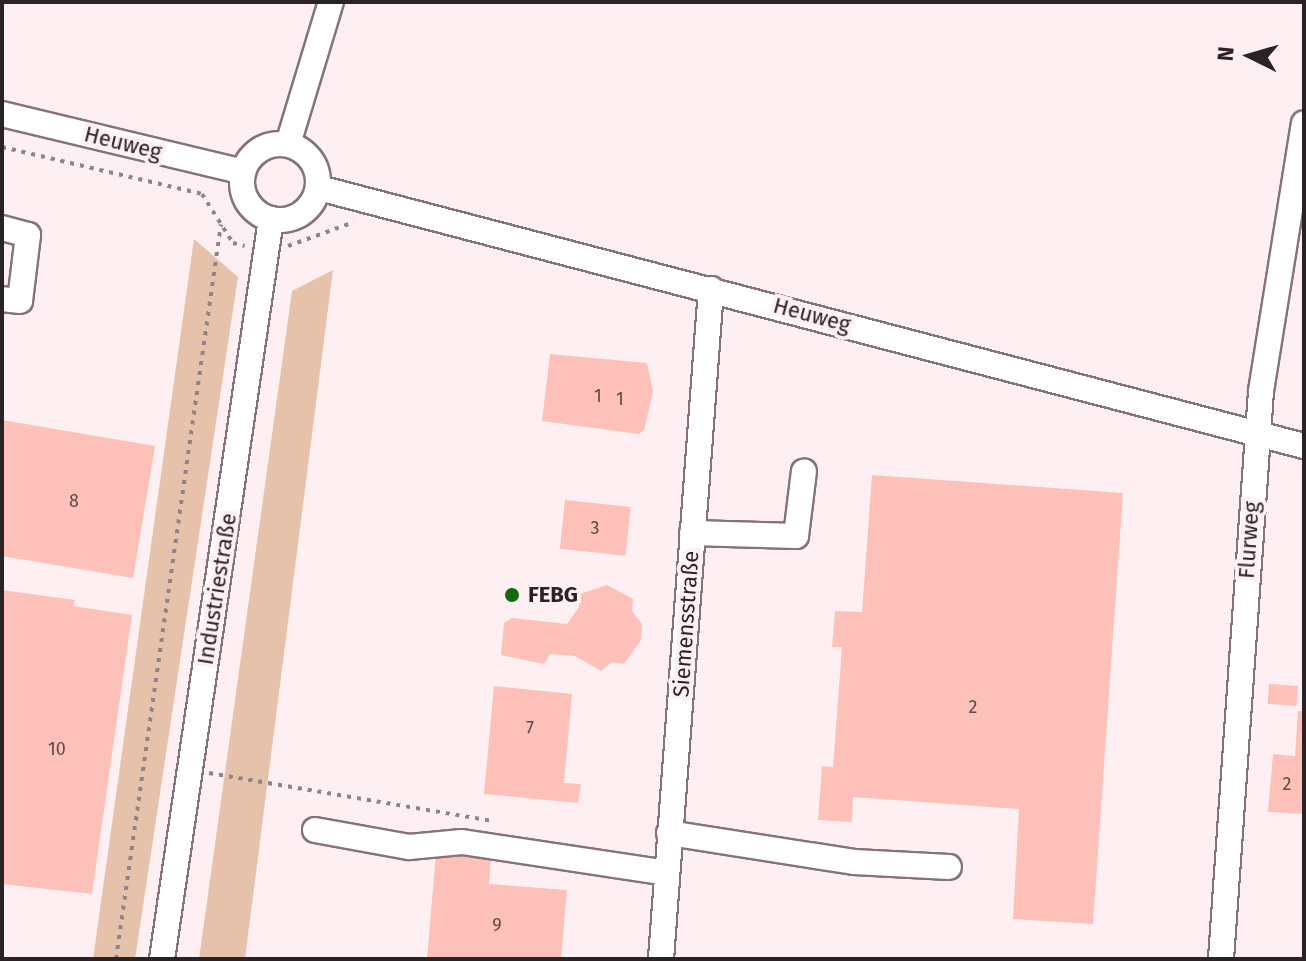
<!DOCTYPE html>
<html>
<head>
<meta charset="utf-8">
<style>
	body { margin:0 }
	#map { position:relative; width:1306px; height:961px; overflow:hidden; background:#feeff3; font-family:"Fira Sans",sans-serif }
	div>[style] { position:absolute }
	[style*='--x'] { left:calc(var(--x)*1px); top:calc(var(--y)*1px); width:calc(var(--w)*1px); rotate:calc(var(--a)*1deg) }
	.green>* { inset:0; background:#e7c2aa }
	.building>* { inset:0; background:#fdc1ba; transform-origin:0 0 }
	.path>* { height:4px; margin-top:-2px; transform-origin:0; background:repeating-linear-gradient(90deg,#8f8588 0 4px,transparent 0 10px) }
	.roads { filter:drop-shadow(2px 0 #847479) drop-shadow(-2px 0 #847479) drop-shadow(0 2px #847479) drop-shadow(0 -2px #847479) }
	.minor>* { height:24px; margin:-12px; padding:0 12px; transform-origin:12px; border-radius:12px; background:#fff }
	.minor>.ring { margin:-12px; padding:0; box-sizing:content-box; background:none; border:24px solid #fff; border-radius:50% }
	.dots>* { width:22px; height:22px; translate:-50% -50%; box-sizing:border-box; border:4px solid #feeff3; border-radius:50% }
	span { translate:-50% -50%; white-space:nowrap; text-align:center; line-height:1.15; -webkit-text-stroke:8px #feeff3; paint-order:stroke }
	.number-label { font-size:18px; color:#5e4a4a }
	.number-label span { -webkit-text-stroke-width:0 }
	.street-label { font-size:22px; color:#292325 }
	.poi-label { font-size:22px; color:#292325; font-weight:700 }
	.left { translate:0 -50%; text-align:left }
	.frame { position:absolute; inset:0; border:4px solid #292325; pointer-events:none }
	.north { position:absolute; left:1210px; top:16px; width:80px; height:80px; -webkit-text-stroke:6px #feeff3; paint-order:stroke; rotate:275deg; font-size:22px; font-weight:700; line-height:32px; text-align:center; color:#292325 }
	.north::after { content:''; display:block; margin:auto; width:28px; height:36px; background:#292325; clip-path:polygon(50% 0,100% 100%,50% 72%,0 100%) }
</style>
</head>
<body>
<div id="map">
	<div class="green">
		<i style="clip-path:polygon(194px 239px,238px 277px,135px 959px,93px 959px)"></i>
		<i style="clip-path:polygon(333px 270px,245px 959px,199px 959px,292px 291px)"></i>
	</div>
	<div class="building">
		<i style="clip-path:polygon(550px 354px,647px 363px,653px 392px,644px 430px,639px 434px,542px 421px)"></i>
		<i style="clip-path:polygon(2px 420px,155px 446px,133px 578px,2px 556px)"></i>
		<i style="clip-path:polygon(872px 475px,1123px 493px,1093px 924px,1013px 919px,1019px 809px,853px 797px,852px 822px,818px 820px,822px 766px,833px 767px,842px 647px,832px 647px,835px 611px,862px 612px)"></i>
		<i style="left:565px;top:500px;width:66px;height:49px;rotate:6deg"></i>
		<i style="clip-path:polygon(607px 585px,633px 599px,632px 611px,642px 624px,641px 640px,624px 664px,612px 662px,601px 671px,575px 656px,550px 654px,544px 664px,501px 655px,504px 623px,512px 618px,567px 624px,579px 607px,580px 594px)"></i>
		<i style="clip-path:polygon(2px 590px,75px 600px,73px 606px,132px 615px,92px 894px,2px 884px)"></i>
		<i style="left:1269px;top:684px;width:29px;height:20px;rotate:4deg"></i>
		<i style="clip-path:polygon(494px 686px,572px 694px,564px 783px,581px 784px,578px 803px,484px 794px)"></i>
		<i style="clip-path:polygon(1298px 711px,1304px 711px,1304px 814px,1268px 812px,1273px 754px,1295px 756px)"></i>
		<i style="clip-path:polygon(436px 853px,491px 858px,489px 884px,567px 890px,561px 959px,427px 959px)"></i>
	</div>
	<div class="path">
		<i style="--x:2;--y:147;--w:205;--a:13.2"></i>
		<i style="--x:202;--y:194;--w:58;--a:57.7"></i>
		<i style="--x:233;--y:243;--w:12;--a:14"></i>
		<i style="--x:288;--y:246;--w:70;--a:-20"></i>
		<i style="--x:209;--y:773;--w:287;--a:9.6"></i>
		<i style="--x:116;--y:959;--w:742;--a:-81.87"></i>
	</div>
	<div class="roads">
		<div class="minor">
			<i style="--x:2;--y:114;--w:248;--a:13.5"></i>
			<i class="ring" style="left:242px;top:144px;width:52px;height:52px"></i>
			<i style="--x:288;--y:144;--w:148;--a:-73.2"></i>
			<i style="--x:319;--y:188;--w:1018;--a:14.68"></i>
			<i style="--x:2;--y:228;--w:27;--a:15"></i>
			<i style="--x:28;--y:235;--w:66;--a:96.9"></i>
			<i style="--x:20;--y:301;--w:18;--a:-174"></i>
			<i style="--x:692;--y:533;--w:104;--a:1.7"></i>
			<i style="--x:796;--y:536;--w:65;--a:-83"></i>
			<i style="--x:315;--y:830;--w:96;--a:10.3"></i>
			<i style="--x:409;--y:847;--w:53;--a:-5.4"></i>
			<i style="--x:462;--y:842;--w:207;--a:8.6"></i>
			<i style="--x:669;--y:833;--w:187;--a:8.9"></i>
			<i style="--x:854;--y:862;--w:95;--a:3"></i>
			<i style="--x:162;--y:959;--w:748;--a:-81.62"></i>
			<i style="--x:661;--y:959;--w:672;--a:-85.73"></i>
			<i style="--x:1221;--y:959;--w:569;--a:-85.97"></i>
			<i style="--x:1261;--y:391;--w:271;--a:-80.9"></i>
		</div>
	</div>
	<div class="dots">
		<i style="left:512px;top:595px;background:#14690e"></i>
	</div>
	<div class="number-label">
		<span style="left:598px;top:396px">1</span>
		<span style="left:620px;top:399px">1</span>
		<span style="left:74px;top:501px">8</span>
		<span style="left:595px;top:528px">3</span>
		<span style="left:973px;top:707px">2</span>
		<span style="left:530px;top:728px">7</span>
		<span style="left:57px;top:749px">10</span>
		<span style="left:1287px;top:784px">2</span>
		<span style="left:497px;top:925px">9</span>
	</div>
	<div class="street-label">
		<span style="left:123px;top:143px;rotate:14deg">Heuweg</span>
		<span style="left:812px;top:315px;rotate:15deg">Heuweg</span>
		<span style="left:1249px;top:540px;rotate:-86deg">Flurweg</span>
		<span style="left:217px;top:589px;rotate:-81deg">Industriestraße</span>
		<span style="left:686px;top:624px;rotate:-86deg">Siemensstraße</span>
	</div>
	<div class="poi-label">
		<span class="left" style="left:528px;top:595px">FEBG</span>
	</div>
	<div class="frame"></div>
	<div class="north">N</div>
</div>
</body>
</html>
